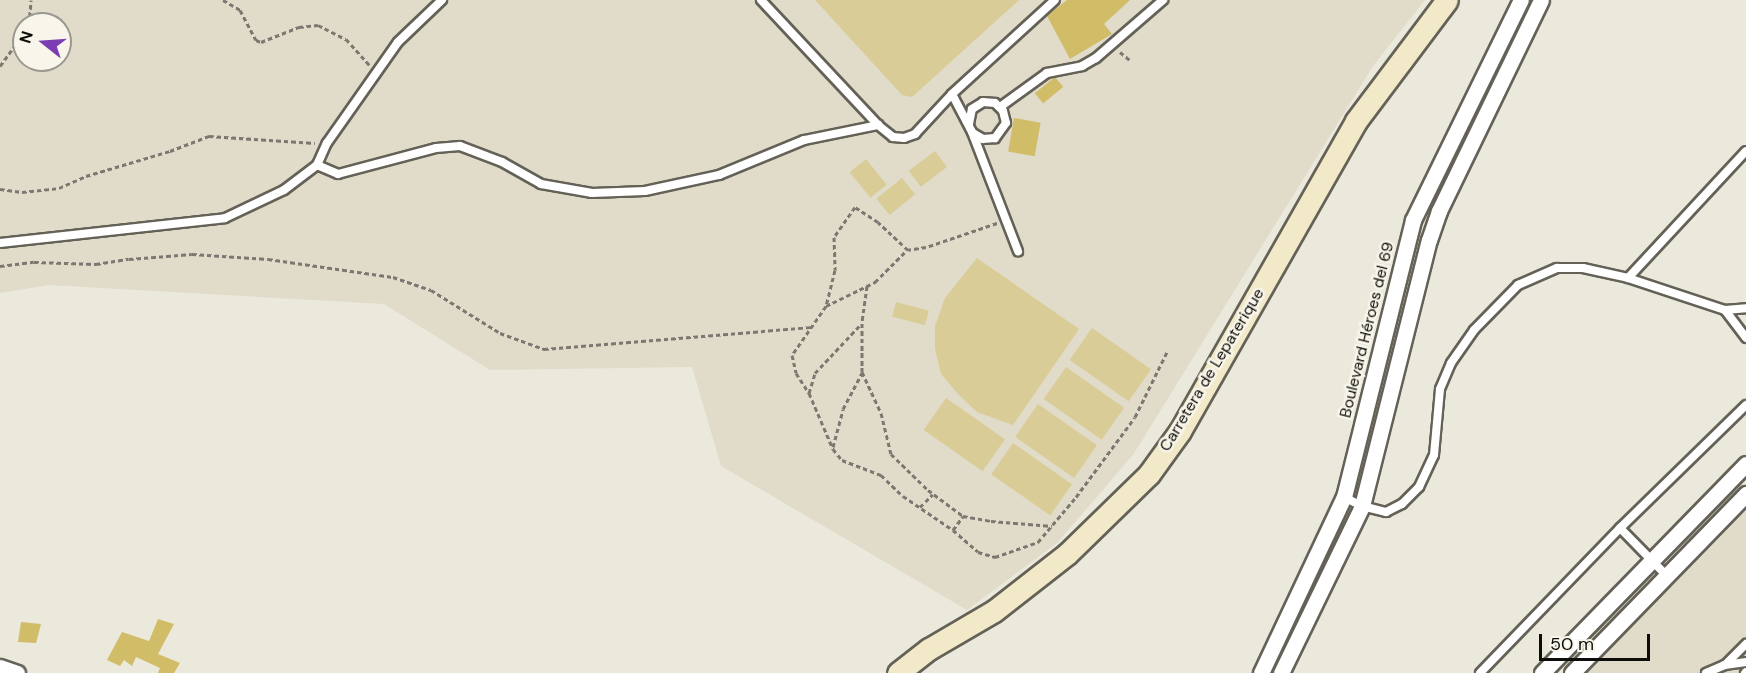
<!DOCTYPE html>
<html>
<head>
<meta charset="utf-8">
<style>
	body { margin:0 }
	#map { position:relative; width:1746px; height:673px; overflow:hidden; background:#ebe8dc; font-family:"DM Sans",sans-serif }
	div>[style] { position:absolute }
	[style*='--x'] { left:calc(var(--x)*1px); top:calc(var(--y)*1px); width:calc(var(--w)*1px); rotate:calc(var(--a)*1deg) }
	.built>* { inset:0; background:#e1dcca }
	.green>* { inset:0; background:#d9cc97; transform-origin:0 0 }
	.building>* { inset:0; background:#d1bc68; transform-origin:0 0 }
	.path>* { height:3px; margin-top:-1.5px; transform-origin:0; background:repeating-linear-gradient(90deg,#7a7870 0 4.5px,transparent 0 7.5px) }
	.roads { filter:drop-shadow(2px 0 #646157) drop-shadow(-2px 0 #646157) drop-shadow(0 2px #646157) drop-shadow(0 -2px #646157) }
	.service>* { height:8px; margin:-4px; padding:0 4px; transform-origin:4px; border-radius:4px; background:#fff }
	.minor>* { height:15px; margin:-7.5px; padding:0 7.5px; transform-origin:7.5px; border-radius:7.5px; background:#fff }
	.secondary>* { height:21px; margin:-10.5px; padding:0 10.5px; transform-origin:10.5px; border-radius:10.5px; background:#f1e9c8 }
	span { translate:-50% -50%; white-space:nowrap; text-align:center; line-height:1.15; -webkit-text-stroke:5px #f8f5ea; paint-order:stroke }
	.street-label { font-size:16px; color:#0e0d09 }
	.north { position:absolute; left:12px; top:12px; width:60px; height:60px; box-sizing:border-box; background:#f8f5ea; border:2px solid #9a9890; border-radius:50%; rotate:287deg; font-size:16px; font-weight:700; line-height:24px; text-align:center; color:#0e0d09 }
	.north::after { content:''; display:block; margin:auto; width:21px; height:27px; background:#7c3db2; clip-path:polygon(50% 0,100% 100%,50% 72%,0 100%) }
	.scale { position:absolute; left:1539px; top:634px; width:111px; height:27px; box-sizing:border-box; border:3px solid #0e0d09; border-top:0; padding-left:8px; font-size:18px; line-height:21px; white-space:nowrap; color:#0e0d09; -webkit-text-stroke:4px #f8f5ea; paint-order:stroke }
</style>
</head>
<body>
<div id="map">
	<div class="built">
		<i style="clip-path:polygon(evenodd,0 0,1425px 0,1373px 66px,1133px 455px,1057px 543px,967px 610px,721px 466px,692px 367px,490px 370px,384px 304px,49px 285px,0 293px,0 0,24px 24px,60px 24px,60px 60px,24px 60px,24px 24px)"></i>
		<i style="clip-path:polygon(1746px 511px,1746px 673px,1587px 673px,1635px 624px)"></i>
	</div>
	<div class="green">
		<i style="clip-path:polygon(815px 0,1019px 0,912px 97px,902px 95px)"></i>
		<i style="left:935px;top:151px;width:20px;height:33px;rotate:53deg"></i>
		<i style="left:866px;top:159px;width:33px;height:21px;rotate:51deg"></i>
		<i style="left:902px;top:178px;width:21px;height:33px;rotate:51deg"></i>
		<i style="clip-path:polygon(977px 258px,1079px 329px,1013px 425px,977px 412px,959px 395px,941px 374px,935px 349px,935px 326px,945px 298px)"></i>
		<i style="left:896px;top:302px;width:34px;height:15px;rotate:15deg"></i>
		<i style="left:1092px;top:328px;width:72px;height:39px;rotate:35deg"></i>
		<i style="left:1066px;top:367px;width:71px;height:39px;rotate:35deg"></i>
		<i style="left:946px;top:398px;width:72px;height:39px;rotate:35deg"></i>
		<i style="left:1038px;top:404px;width:72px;height:40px;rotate:35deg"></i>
		<i style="left:1013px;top:443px;width:72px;height:38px;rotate:35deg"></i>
	</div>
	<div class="building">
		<i style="clip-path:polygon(1067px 0,1130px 0,1104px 24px,1112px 34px,1070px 59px,1047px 16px)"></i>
		<i style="left:1055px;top:77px;width:13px;height:26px;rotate:51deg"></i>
		<i style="left:1014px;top:118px;width:27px;height:34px;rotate:10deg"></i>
		<i style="clip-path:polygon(158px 619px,174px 624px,158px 654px,180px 663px,174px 673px,158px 673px,160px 668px,136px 657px,132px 666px,124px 660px,120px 666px,107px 660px,122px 632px,149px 641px)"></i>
		<i style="clip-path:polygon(21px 622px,41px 624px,36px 643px,18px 642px)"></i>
	</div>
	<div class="path">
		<i style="--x:223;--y:0;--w:20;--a:30"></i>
		<i style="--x:240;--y:10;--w:34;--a:62"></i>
		<i style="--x:256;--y:40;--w:5;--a:22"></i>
		<i style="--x:261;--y:42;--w:41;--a:-21.5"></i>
		<i style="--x:299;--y:27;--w:19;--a:-6"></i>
		<i style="--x:318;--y:25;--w:31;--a:27"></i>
		<i style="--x:346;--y:39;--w:36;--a:48"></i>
		<i style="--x:29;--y:24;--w:24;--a:-85"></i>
		<i style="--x:1120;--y:52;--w:14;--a:39"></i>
		<i style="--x:0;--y:66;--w:41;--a:-54"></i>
		<i style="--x:0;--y:189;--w:22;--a:8"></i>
		<i style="--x:22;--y:192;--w:37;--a:-6"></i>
		<i style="--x:59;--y:188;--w:30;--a:-24"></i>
		<i style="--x:86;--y:176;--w:88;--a:-16.6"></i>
		<i style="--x:170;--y:151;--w:42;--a:-21"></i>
		<i style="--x:209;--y:136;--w:106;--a:3.8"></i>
		<i style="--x:997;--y:223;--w:75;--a:161.3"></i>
		<i style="--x:926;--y:247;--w:18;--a:171"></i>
		<i style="--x:908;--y:250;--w:41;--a:-137"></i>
		<i style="--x:878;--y:222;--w:27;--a:-147"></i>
		<i style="--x:855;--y:207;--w:37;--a:125"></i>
		<i style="--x:834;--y:237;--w:33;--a:88"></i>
		<i style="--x:835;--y:270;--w:37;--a:104"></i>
		<i style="--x:826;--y:306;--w:60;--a:124.8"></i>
		<i style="--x:792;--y:355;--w:18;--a:77"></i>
		<i style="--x:796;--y:373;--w:24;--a:57"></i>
		<i style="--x:809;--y:393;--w:61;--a:66.8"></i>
		<i style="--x:833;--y:449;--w:14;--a:51"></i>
		<i style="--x:842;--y:460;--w:42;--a:21"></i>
		<i style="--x:881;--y:475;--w:30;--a:44"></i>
		<i style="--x:903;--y:496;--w:60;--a:34.2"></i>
		<i style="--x:953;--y:530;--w:33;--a:41"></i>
		<i style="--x:978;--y:552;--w:18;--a:16"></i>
		<i style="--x:995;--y:557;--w:46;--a:-19.2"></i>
		<i style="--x:1038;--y:542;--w:59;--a:-49.8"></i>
		<i style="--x:1076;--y:497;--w:99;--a:-53.6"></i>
		<i style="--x:1135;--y:417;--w:75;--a:-63.8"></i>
		<i style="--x:0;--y:266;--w:34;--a:-7"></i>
		<i style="--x:34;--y:262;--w:62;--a:1.8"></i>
		<i style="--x:96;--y:264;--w:33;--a:-9"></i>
		<i style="--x:129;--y:259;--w:63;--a:-4.5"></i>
		<i style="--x:192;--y:254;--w:76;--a:3.8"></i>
		<i style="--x:268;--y:259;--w:126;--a:8.2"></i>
		<i style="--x:393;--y:277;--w:40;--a:18.9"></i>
		<i style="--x:431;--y:290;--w:81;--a:31.9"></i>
		<i style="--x:500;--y:333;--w:47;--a:20"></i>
		<i style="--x:544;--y:349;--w:267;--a:-4.7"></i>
		<i style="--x:867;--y:286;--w:37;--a:98"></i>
		<i style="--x:862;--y:323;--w:49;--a:90"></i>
		<i style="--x:862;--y:372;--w:45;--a:65.1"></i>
		<i style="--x:881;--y:413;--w:42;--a:76.3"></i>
		<i style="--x:891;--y:454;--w:52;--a:44.2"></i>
		<i style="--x:928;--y:490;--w:44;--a:36.6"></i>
		<i style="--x:963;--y:516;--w:28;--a:10"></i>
		<i style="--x:991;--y:521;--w:61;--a:4.7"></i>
		<i style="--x:826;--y:306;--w:55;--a:-26.1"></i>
		<i style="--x:875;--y:282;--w:45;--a:-45"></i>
		<i style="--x:809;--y:393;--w:21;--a:-73"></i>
		<i style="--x:815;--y:373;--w:67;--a:-46.8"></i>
		<i style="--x:833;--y:447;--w:39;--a:-75"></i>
		<i style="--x:843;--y:409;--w:41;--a:-62.2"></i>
		<i style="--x:920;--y:507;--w:18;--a:-45"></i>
		<i style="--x:953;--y:530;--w:17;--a:-54"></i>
	</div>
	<div class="roads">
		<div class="service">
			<i style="--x:761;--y:0;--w:171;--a:46.9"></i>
			<i style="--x:878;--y:125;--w:19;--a:39"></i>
			<i style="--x:893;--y:137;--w:11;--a:5"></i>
			<i style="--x:904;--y:138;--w:12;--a:-20"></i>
			<i style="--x:915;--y:134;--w:54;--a:-47.2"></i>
			<i style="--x:952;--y:94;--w:139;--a:-42.4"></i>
			<i style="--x:952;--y:94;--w:43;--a:62.2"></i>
			<i style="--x:972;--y:132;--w:128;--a:68.9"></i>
			<i style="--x:1000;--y:107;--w:58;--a:-35.9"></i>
			<i style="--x:1047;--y:73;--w:36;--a:-11"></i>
			<i style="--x:1082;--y:66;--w:16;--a:-30"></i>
			<i style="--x:1096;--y:58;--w:89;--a:-40.9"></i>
			<i style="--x:969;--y:124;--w:15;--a:-79"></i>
			<i style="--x:972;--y:109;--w:13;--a:-32"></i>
			<i style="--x:983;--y:102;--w:12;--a:5"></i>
			<i style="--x:995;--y:103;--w:11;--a:45"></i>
			<i style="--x:1003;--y:111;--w:12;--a:76"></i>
			<i style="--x:1006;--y:123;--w:19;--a:126"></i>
			<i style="--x:995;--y:138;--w:12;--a:175"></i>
			<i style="--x:983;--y:139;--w:12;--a:-149"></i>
			<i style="--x:317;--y:165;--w:24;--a:-66"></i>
			<i style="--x:327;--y:143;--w:123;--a:-54.9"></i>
			<i style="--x:398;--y:42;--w:61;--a:-43.7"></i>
			<i style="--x:0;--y:243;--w:226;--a:-6.3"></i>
			<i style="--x:225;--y:218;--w:65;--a:-25.4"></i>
			<i style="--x:284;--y:190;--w:41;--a:-37.1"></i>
			<i style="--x:317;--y:165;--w:23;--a:23"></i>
			<i style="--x:338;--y:174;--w:101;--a:-14.9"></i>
			<i style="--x:436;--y:148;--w:24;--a:-5"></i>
			<i style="--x:460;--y:146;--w:45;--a:20.9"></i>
			<i style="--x:502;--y:162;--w:45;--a:29.4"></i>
			<i style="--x:541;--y:184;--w:52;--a:10"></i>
			<i style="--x:592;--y:193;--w:53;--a:-2.2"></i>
			<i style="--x:645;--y:191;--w:76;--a:-12.2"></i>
			<i style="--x:719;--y:175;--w:92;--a:-22.4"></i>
			<i style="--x:804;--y:140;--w:76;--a:-11.5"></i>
			<i style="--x:1628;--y:278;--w:173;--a:-47.1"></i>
			<i style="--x:1725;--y:310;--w:21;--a:-5"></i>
			<i style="--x:1344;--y:497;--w:20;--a:27"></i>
			<i style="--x:1362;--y:506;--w:25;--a:14"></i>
			<i style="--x:1386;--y:512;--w:18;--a:-27"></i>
			<i style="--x:1402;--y:504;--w:24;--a:-45"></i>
			<i style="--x:1419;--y:487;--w:35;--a:-65"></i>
			<i style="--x:1434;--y:455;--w:66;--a:-84.8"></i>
			<i style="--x:1440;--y:389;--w:28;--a:-67"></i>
			<i style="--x:1451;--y:363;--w:40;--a:-55.1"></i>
			<i style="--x:1474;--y:330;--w:63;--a:-45.6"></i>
			<i style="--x:1518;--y:285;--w:43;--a:-23.6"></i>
			<i style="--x:1557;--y:268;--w:26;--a:0"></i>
			<i style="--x:1583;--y:268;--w:46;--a:12.5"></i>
			<i style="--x:1628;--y:278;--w:102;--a:18.3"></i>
			<i style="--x:1725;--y:310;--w:35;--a:53"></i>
			<i style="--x:1620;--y:528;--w:176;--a:-44.3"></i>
			<i style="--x:1725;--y:665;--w:21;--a:-8"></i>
			<i style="--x:1480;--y:673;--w:202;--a:-46"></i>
			<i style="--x:1620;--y:528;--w:66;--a:45.6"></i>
			<i style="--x:1706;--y:673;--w:21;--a:-23"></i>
			<i style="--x:1725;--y:665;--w:30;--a:-45"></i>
			<i style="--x:1745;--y:673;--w:1;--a:-45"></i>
		</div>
		<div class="minor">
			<i style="--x:0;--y:667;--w:18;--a:19"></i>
			<i style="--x:1261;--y:673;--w:195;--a:-64.8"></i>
			<i style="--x:1344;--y:497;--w:285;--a:-76"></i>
			<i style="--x:1413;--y:220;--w:245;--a:-63.9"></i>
			<i style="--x:1281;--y:673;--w:186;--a:-64.1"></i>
			<i style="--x:1362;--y:506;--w:274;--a:-75.9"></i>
			<i style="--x:1429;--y:240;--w:31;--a:-71"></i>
			<i style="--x:1439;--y:211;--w:234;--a:-64.2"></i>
			<i style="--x:1542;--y:673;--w:292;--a:-45.7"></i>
			<i style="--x:1572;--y:673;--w:250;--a:-45.8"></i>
		</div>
		<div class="secondary">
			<i style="--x:898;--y:673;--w:39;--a:-38"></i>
			<i style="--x:929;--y:649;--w:75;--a:-30.3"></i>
			<i style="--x:994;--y:611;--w:93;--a:-38"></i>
			<i style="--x:1067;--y:554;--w:115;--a:-44.3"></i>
			<i style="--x:1149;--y:474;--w:53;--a:-54.2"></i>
			<i style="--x:1180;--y:431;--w:356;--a:-60.4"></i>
			<i style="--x:1356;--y:121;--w:151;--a:-53.1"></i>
		</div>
	</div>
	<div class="street-label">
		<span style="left:1367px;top:330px;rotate:-76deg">Boulevard Héroes del 69</span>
		<span style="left:1212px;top:370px;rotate:-59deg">Carretera de Lepaterique</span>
	</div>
	<div class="north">N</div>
	<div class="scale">50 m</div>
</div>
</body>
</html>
